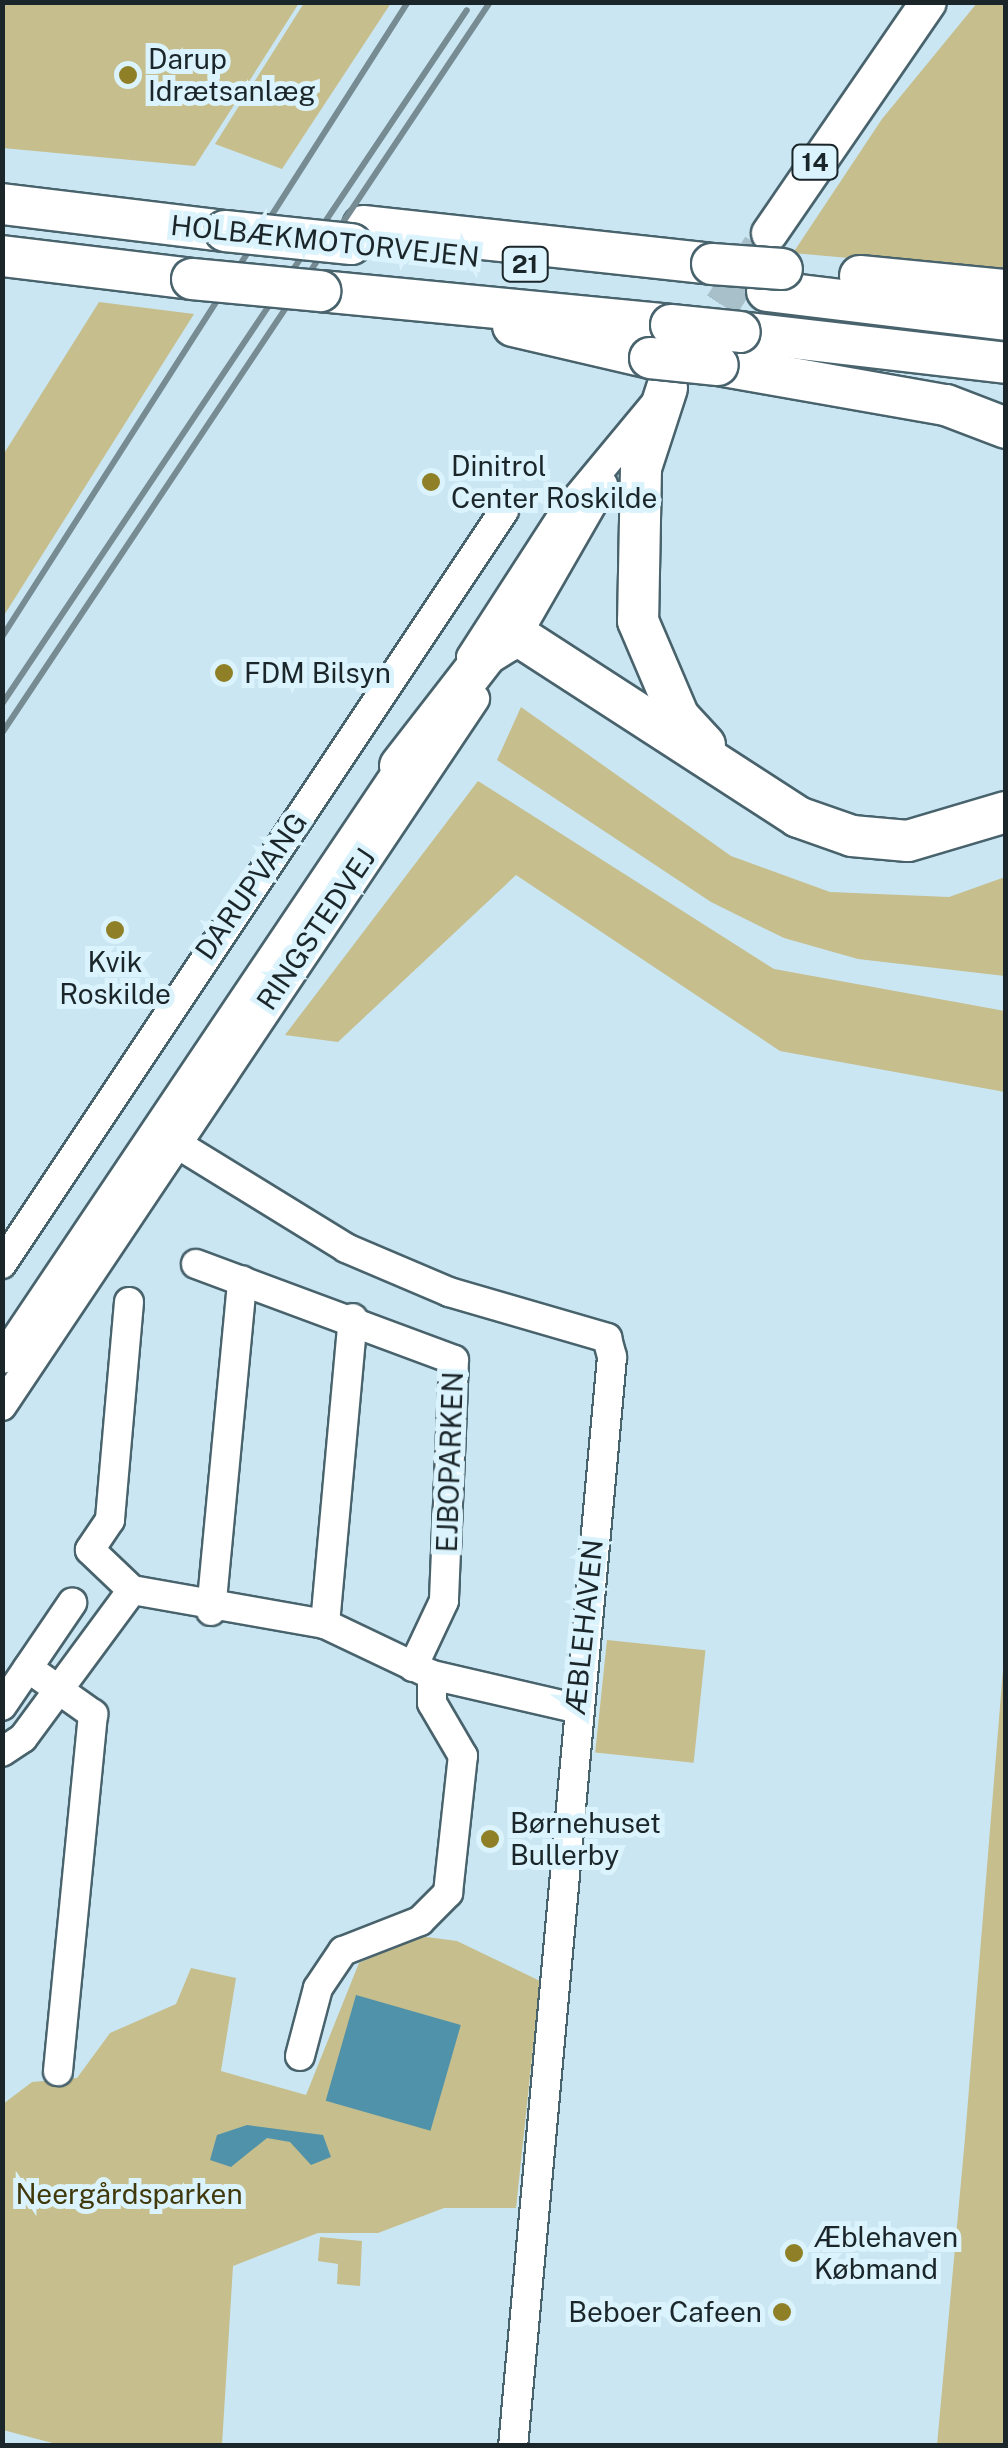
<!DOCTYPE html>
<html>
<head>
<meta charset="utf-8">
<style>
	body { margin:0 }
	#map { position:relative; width:1008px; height:2448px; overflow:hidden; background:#cae6f2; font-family:"Public Sans",sans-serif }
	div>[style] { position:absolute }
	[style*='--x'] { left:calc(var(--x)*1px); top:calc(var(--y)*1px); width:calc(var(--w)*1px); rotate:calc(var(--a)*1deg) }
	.green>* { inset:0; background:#c6be8c; transform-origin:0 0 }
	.water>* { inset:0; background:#5092a9; transform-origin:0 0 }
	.major-tunnel>* { height:35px; margin-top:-17.5px; transform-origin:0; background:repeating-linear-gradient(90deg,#a7c0ca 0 35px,transparent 0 53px) }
	.roads { filter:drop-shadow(2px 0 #49636d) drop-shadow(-2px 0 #49636d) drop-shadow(0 2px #49636d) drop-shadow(0 -2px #49636d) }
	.minor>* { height:28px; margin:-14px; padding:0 14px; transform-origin:14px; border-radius:14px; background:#fff }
	.major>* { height:35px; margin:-17.5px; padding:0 17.5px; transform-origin:17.5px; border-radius:17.5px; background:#fff }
	.highway>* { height:40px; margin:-20px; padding:0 20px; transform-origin:20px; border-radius:20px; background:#fff }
	.rail>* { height:6px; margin:-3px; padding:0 3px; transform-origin:3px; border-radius:3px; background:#778b93 }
	.bridges { filter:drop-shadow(2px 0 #49636d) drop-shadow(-2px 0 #49636d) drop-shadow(0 2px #49636d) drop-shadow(0 -2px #49636d) }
	.highway-bridge>* { height:40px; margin:-20px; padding:0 20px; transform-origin:20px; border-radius:20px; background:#fff }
	.dots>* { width:28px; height:28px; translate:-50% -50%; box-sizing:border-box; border:5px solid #dbf3fc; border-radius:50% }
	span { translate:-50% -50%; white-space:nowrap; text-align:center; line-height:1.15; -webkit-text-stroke:10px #dbf3fc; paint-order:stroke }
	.shield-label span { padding:2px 8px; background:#dbf3fc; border:2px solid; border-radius:8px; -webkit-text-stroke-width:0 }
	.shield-label { font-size:25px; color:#1b262a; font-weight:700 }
	.poi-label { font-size:28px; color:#1b262a }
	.left { translate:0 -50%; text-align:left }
	.right { translate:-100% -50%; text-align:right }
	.street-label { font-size:28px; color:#1b262a }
	.park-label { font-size:28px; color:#41390b }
	.frame { position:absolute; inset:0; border:5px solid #1b262a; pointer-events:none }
</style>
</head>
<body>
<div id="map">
	<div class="green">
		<i style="clip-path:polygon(2px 3px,3px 2px,299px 3px,195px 166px,3px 148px)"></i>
		<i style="clip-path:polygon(304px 3px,391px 3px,282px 169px,215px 144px)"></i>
		<i style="clip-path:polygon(977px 3px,1005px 3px,1005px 272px,793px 253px,882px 119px)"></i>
		<i style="clip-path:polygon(99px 302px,194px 314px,3px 617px,3px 455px)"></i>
		<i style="clip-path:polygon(521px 707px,731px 856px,830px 892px,949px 897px,1005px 877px,1005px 976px,858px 959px,784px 938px,711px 902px,497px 760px)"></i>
		<i style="clip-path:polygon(478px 781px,774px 969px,1005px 1011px,1005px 1092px,780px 1051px,516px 875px,338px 1042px,285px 1035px)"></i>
		<i style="left:607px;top:1640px;width:99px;height:113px;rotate:6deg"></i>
		<i style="clip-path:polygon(1005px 1645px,1005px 2445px,937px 2445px,965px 2138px)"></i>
		<i style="clip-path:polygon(419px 1936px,457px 1941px,540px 1981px,516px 2208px,444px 2208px,378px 2233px,318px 2233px,233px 2266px,222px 2445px,60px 2445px,3px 2430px,3px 2104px,32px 2082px,77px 2078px,110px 2033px,176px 2004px,191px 1968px,236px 1978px,221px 2071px,306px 2095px,359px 1963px)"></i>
		<i style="clip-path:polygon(320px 2237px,362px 2241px,360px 2286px,337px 2284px,338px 2264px,318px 2261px)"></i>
	</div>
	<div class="water">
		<i style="left:356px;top:1995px;width:109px;height:110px;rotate:16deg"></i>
		<i style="clip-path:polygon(247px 2125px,323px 2135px,331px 2157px,311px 2165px,290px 2142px,267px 2138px,231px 2167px,210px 2160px,217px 2135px)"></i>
	</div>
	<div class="major-tunnel">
		<i style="--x:693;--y:349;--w:123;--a:-57"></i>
	</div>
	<div class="roads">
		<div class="minor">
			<i style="--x:510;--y:647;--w:187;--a:-60.1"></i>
			<i style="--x:471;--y:657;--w:169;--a:-57.1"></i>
			<i style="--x:563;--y:515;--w:143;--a:-50.4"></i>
			<i style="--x:156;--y:1131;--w:223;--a:31.6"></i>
			<i style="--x:346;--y:1248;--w:112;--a:23.1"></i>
			<i style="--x:449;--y:1292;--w:165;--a:16.2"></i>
			<i style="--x:607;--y:1338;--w:20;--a:75"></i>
			<i style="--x:612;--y:1357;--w:1093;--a:95.19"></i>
			<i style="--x:2;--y:1264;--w:905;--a:-56.31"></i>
			<i style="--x:196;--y:1264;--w:275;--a:20.4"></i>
			<i style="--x:454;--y:1360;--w:241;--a:92.4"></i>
			<i style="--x:444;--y:1601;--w:73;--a:115.2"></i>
			<i style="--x:129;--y:1302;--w:219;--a:95"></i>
			<i style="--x:110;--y:1520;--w:36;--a:124"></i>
			<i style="--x:90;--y:1550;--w:58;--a:43.6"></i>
			<i style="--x:2;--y:1359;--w:731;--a:-56.09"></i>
			<i style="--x:2;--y:1406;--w:851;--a:-56.22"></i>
			<i style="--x:211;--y:1611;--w:332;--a:-84.6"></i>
			<i style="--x:325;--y:1624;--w:307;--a:-84.8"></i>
			<i style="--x:28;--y:1668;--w:80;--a:35.3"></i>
			<i style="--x:93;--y:1714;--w:359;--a:95.6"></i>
			<i style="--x:2;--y:1706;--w:125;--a:-55.8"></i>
			<i style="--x:2;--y:1752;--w:25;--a:-34"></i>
			<i style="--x:23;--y:1738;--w:184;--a:-53.6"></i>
			<i style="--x:132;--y:1590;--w:196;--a:10"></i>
			<i style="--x:325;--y:1624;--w:119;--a:25.5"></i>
			<i style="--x:432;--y:1675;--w:147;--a:13"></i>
			<i style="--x:300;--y:2056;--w:70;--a:-75.2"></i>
			<i style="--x:318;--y:1988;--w:45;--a:-56"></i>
			<i style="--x:343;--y:1951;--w:83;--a:-21.3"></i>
			<i style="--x:420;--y:1921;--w:40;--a:-45"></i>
			<i style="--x:448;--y:1893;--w:138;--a:-83.8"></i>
			<i style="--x:463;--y:1756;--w:61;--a:-120.3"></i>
			<i style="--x:432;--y:1703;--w:28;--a:-90"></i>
		</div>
		<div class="major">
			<i style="--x:769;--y:233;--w:280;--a:-55.5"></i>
		</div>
		<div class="highway">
			<i style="--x:2;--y:204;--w:225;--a:6.9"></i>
			<i style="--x:363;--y:226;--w:351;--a:6.2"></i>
			<i style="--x:2;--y:256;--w:191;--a:6.9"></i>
			<i style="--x:860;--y:276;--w:147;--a:5.5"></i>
			<i style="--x:320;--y:291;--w:353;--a:5.5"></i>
			<i style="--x:767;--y:291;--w:241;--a:6.9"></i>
			<i style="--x:513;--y:326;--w:141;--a:13.1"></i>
			<i style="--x:740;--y:332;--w:268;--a:6.6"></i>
			<i style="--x:718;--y:365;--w:231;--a:10"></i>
			<i style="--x:946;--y:405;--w:64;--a:21"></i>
			<i style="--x:667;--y:388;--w:84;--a:108"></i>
			<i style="--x:641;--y:468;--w:153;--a:91.1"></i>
			<i style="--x:638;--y:621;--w:104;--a:66.9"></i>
			<i style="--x:679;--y:717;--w:38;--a:47"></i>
			<i style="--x:400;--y:766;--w:142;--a:-52.2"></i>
			<i style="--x:487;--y:654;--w:36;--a:-32"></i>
			<i style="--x:517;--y:635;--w:335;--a:32.9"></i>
			<i style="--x:798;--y:817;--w:57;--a:19.4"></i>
			<i style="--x:852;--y:836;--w:56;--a:5.1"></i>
			<i style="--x:908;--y:841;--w:102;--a:-16.5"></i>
		</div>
	</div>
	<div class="rail">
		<i style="--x:2;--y:637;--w:754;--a:-57.41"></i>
		<i style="--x:2;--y:704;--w:835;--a:-56.18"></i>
		<i style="--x:2;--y:733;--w:879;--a:-56.27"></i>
	</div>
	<div class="bridges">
		<div class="highway-bridge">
			<i style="--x:225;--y:231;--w:127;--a:5.9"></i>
			<i style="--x:712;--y:264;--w:70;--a:4.1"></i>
			<i style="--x:192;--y:279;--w:129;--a:5.4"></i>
			<i style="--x:671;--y:325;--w:69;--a:5.8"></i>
			<i style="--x:650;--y:358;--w:68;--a:5.9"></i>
		</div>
	</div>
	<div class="dots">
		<i style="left:128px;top:75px;background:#8f8027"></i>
		<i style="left:431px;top:482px;background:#8f8027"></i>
		<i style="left:224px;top:673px;background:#8f8027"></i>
		<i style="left:115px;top:930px;background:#8f8027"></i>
		<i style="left:490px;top:1839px;background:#8f8027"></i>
		<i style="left:794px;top:2253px;background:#8f8027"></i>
		<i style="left:782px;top:2312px;background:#8f8027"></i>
	</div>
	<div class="shield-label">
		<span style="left:815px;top:162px">14</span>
		<span style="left:525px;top:264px">21</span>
	</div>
	<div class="poi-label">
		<span class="left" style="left:148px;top:75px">Darup<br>Idrætsanlæg</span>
		<span class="left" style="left:451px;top:482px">Dinitrol<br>Center Roskilde</span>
		<span class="left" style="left:244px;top:673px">FDM Bilsyn</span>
		<span style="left:115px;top:978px">Kvik<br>Roskilde</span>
		<span class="left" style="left:510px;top:1839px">Børnehuset<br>Bullerby</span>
		<span class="left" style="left:814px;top:2253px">Æblehaven<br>Købmand</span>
		<span class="right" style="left:762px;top:2312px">Beboer Cafeen</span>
	</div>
	<div class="street-label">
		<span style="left:325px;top:241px;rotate:6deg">HOLBÆKMOTORVEJEN</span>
		<span style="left:251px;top:886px;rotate:-55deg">DARUPVANG</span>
		<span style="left:316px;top:929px;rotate:-56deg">RINGSTEDVEJ</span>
		<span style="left:450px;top:1462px;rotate:-88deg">EJBOPARKEN</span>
		<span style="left:584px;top:1627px;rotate:-84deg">ÆBLEHAVEN</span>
	</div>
	<div class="park-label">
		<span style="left:129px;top:2194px">Neergårdsparken</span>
	</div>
	<div class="frame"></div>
</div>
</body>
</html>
